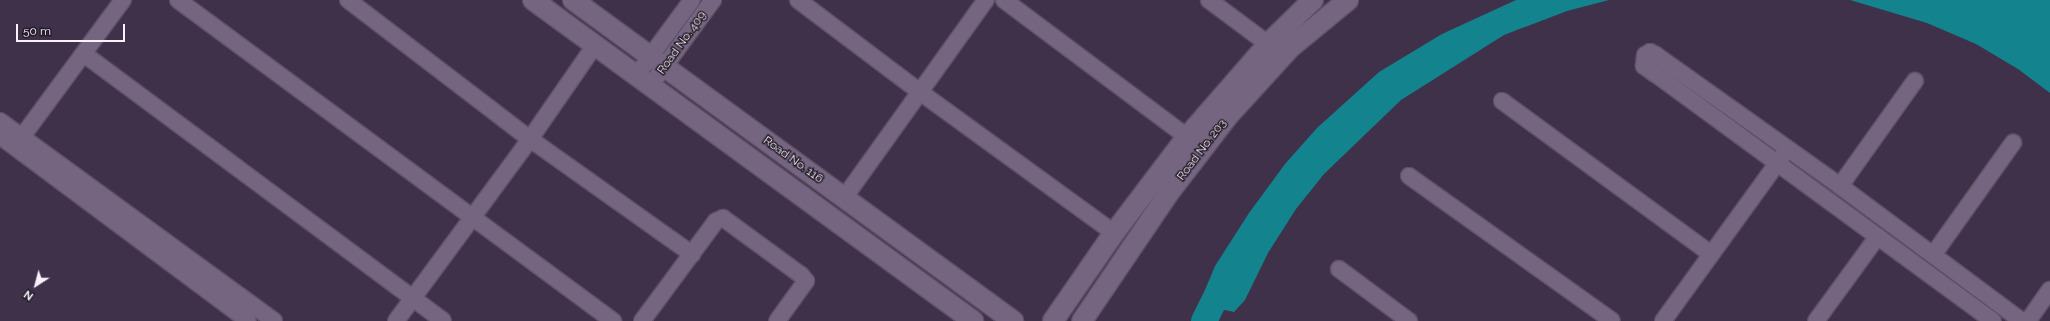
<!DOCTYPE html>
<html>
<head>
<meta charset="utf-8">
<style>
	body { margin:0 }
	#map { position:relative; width:2050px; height:321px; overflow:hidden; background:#3f3149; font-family:Raleway,sans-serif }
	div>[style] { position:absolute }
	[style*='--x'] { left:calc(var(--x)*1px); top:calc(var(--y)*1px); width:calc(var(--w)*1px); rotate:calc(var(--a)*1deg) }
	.water>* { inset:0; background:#13838e }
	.river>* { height:26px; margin:-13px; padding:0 13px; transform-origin:13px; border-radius:13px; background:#13838e }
	.roads { filter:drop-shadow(1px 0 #5d5065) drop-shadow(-1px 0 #5d5065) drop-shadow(0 1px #5d5065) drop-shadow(0 -1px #5d5065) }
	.minor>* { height:16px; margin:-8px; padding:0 8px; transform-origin:8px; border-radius:8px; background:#756581 }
	.tertiary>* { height:20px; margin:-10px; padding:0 10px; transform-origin:10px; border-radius:10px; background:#756581 }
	span { translate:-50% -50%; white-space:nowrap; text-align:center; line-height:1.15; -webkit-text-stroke:3px #231c27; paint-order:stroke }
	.street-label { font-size:12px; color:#f9f1fe }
	.north { position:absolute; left:16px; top:265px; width:40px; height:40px; -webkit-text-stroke:3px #231c27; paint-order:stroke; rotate:216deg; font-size:11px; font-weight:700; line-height:16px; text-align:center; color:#f9f1fe }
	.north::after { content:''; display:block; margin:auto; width:14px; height:18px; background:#f9f1fe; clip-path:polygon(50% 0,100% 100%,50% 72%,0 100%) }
	.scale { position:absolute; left:16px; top:24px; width:109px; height:18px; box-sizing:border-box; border:2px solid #f9f1fe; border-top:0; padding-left:5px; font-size:12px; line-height:14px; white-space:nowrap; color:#f9f1fe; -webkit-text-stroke:3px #231c27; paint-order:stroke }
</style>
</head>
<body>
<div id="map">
	<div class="water">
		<i style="clip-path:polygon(1516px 0,1609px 0,1567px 11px,1504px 35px,1401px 100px,1324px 174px,1296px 209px,1268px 253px,1245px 300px,1234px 312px,1220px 309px,1205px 290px,1215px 266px,1249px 213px,1285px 164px,1317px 128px,1379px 72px,1442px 34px)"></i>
		<i style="clip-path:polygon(1850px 0,2050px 0,2050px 93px,2018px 69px,1976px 44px,1927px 23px)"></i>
	</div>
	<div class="river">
		<i style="--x:1204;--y:321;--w:58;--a:-63.4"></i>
	</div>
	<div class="roads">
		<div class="minor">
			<i style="--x:178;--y:0;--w:541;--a:36.42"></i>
			<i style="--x:348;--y:0;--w:229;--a:37.4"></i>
			<i style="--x:530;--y:139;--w:199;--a:35.4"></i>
			<i style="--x:798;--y:0;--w:153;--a:37"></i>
			<i style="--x:920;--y:92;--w:240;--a:36"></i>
			<i style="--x:1004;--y:0;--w:229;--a:36.8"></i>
			<i style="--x:1209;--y:0;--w:74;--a:36.7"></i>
			<i style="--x:84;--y:54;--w:447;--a:36.6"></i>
			<i style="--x:636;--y:76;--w:94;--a:-53.6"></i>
			<i style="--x:650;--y:86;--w:107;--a:-53.8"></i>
			<i style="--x:1502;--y:101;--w:259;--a:36.2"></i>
			<i style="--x:0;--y:121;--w:339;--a:36.1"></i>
			<i style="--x:0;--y:136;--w:309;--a:36.7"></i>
			<i style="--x:16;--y:145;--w:180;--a:-53.6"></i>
			<i style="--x:1409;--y:176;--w:249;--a:35.5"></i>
			<i style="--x:1840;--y:186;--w:129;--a:-54.5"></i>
			<i style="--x:844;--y:198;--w:244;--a:-54.4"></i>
			<i style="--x:1933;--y:255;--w:138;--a:-54.5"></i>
			<i style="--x:1339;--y:269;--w:87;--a:36.6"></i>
			<i style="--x:396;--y:321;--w:226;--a:-53.6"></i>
			<i style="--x:530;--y:139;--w:114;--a:-55.3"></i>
			<i style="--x:642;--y:321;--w:124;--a:-53.5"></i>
			<i style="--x:716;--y:221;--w:8;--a:-23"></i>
			<i style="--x:723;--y:218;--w:97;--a:36.2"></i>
			<i style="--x:801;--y:275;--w:8;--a:50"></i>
			<i style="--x:806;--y:281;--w:49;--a:125.9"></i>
			<i style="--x:1663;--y:321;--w:206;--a:-54.1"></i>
			<i style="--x:1816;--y:321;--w:105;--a:-53.9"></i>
			<i style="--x:1993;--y:321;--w:419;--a:-143.8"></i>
			<i style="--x:1655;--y:74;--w:14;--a:-144"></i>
			<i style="--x:1644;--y:66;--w:11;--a:-85"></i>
			<i style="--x:1645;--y:55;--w:6;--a:-31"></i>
			<i style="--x:1650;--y:52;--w:7;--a:27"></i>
			<i style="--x:1656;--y:55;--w:226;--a:35.4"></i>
			<i style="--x:1840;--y:186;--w:227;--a:36.6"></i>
			<i style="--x:2028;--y:321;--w:38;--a:-55"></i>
		</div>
		<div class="tertiary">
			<i style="--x:533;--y:0;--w:545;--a:36.11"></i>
			<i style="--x:573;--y:0;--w:545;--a:36.11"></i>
			<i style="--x:1053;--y:321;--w:107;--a:-55.3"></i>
			<i style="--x:1114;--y:233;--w:121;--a:-52.8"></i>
			<i style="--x:1187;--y:137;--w:123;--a:-48.9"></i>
			<i style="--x:1268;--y:44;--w:63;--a:-44.4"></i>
			<i style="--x:1082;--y:321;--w:153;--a:-55.9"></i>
			<i style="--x:1168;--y:194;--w:97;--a:-52.5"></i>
			<i style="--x:1227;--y:117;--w:95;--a:-47.6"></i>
			<i style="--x:1291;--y:47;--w:74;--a:-39.5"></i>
		</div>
	</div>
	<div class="street-label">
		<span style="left:682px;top:43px;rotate:-54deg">Road No. 409</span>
		<span style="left:1202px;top:150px;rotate:-53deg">Road No. 203</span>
		<span style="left:793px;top:160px;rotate:36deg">Road No. 116</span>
	</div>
	<div class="north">N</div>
	<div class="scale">50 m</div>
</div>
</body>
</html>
